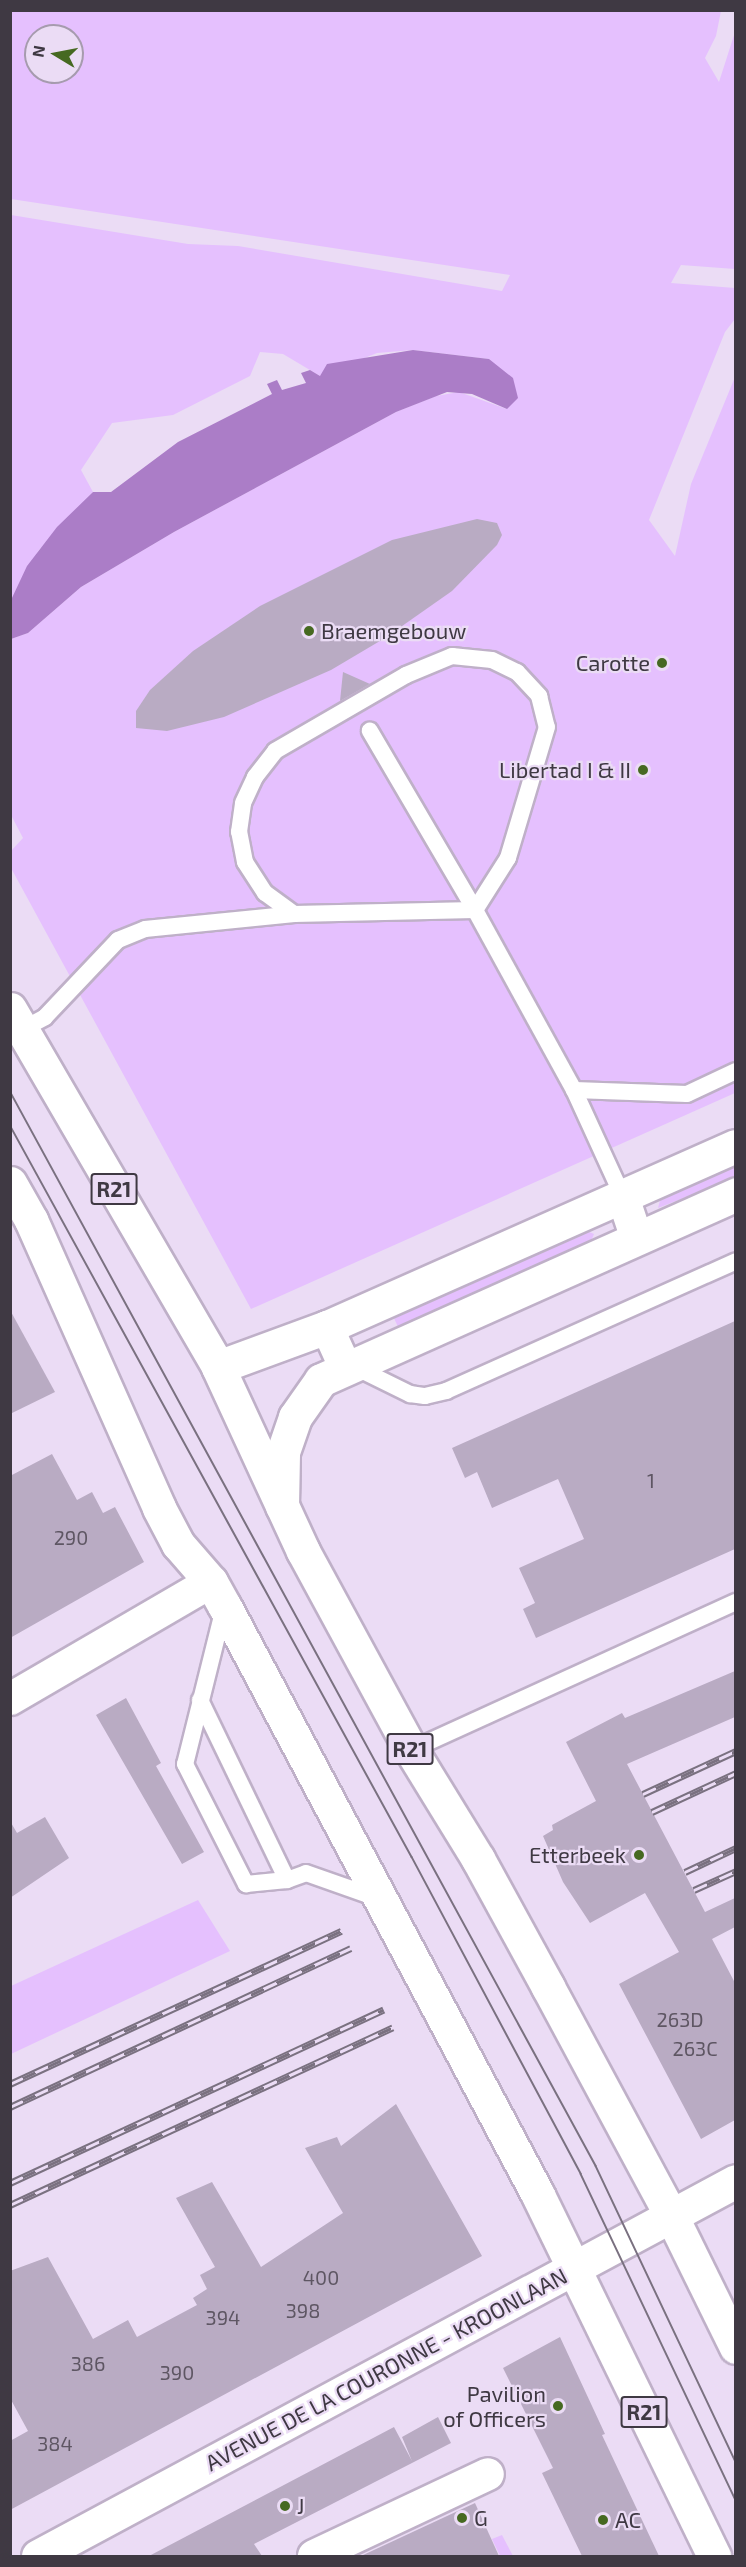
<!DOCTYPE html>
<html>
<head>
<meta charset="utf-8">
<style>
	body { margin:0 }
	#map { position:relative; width:746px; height:2567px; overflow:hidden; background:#ebdcf5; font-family:"Exo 2",sans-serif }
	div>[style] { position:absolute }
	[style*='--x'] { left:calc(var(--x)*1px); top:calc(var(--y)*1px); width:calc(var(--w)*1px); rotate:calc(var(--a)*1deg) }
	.green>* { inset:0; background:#e5c0fe }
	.water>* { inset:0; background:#ab7dc7 }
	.building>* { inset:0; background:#b9abc3 }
	.roads { filter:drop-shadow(2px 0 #bfb0c8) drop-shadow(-2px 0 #bfb0c8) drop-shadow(0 2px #bfb0c8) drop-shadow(0 -2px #bfb0c8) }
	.lane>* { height:16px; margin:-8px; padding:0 8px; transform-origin:8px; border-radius:8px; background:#fff }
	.street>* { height:32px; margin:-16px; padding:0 16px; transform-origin:16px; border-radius:16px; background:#fff }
	.secondary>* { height:33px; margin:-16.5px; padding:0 16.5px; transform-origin:16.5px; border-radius:16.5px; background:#fff }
	.primary>* { height:33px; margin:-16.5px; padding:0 16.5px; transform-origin:16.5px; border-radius:16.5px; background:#fff }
	.tram>* { height:1.5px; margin:-0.75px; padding:0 0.75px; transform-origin:0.75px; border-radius:0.75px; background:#7a7180 }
	.rail>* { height:7px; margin-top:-3.5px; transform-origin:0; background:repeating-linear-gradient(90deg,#ebdcf5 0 14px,#7a7180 0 28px); box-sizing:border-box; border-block:2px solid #7a7180 }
	.dots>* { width:16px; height:16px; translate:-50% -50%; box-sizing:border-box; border:3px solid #ebdcf5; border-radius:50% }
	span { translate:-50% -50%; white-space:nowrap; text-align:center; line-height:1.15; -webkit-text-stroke:4.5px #ebdcf5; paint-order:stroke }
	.number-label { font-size:20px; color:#5e5663 }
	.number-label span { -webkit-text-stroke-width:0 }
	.shield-label span { padding:2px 4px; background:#ebdcf5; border:2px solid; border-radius:4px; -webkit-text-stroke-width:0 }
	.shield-label { font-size:21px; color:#3f3943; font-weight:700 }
	.poi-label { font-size:22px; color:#3f3943 }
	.left { translate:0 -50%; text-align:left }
	.right { translate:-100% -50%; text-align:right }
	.street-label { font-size:22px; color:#3f3943 }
	.frame { position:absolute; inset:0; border:12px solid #3f3943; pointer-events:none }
	.north { position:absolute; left:24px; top:24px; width:60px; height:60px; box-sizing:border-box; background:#ebdcf5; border:2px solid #a69bae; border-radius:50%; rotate:280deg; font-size:16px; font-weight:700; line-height:24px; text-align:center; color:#3f3943 }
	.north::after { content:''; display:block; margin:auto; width:21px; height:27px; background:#466921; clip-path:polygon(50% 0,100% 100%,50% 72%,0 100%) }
</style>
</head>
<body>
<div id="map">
	<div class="green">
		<i style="clip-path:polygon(evenodd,10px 11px,721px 11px,716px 36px,705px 58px,719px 82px,735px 32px,735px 269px,681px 265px,671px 283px,735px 288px,735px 319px,725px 332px,649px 520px,675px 556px,691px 484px,735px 377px,735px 1093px,251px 1309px,11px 868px,11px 851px,23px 838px,11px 815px,11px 639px,28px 633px,81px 587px,174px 532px,396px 412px,436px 396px,459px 392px,507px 409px,489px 359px,413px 350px,377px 353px,320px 376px,283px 354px,260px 352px,250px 376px,173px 415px,112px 423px,81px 470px,93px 492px,39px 550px,11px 600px,11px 215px,188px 244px,238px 246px,502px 291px,510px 275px,11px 199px,10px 11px,36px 36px,72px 36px,72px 72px,36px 72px,36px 36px)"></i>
		<i style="clip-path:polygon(735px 1163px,735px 1178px,658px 1208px,661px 1197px)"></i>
		<i style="clip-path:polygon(587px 1231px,594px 1234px,590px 1243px,399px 1329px,393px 1316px)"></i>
		<i style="clip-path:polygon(198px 1900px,230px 1951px,11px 2054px,11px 1986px)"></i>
		<i style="clip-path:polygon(502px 2535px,513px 2556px,500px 2556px,492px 2539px)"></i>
	</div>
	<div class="water">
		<i style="clip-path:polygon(413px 350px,489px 359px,513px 378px,518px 398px,507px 409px,472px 394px,447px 392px,396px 412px,174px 532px,81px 587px,28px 633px,11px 639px,11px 600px,27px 566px,57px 527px,93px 492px,111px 492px,178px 442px,272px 394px,267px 384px,277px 380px,282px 390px,306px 383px,301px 373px,310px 370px,320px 376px,327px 364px)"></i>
	</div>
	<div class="building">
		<i style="clip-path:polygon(477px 519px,497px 523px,502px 535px,497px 545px,452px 591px,385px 638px,331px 670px,224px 717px,167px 731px,136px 728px,136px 711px,150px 690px,193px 651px,260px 606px,392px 540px)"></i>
		<i style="clip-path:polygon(343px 672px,370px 684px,340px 701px)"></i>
		<i style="clip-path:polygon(10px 1310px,55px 1392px,10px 1414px)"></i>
		<i style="clip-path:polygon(735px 1321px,735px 1549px,536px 1638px,523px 1609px,535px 1603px,519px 1568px,584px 1539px,558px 1479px,492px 1508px,477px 1472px,465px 1478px,452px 1448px)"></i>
		<i style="clip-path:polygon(52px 1454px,77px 1500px,92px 1492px,103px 1513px,115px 1507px,144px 1562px,10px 1638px,10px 1476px)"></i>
		<i style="clip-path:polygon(735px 1671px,735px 1717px,627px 1764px,705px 1912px,735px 1898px,735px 1927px,712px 1939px,735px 1983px,735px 2120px,701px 2139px,619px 1984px,679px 1952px,645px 1893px,590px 1923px,563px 1882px,543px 1836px,553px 1830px,552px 1825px,596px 1801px,566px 1742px,622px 1713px,625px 1718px)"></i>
		<i style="clip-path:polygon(126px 1698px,161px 1763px,156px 1766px,204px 1852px,182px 1864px,96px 1715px)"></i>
		<i style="clip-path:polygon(45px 1817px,69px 1858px,10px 1898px,10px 1821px,17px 1833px)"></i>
		<i style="clip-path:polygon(396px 2104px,482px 2256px,10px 2510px,10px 2441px,28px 2431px,10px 2398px,10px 2271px,48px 2257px,93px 2339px,128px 2320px,137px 2337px,197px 2305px,193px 2298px,207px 2289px,200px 2275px,215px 2267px,176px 2198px,212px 2182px,261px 2267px,343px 2213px,305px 2148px,337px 2137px,341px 2146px)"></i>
		<i style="clip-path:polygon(560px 2337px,605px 2434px,602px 2435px,659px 2556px,582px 2556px,542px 2473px,553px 2468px,503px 2368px)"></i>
		<i style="clip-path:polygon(438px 2417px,451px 2443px,254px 2544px,262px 2556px,149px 2556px,394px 2427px,412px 2461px,402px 2437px)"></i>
		<i style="clip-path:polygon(475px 2503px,499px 2556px,361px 2556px)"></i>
	</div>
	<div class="roads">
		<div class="lane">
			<i style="--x:294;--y:914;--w:36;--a:-144"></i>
			<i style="--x:265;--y:893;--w:37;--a:-123"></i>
			<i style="--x:245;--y:862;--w:31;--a:-101"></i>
			<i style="--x:239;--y:832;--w:29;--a:-82"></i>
			<i style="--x:243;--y:803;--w:29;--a:-65"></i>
			<i style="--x:255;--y:777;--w:33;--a:-52"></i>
			<i style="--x:275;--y:751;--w:151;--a:-30.1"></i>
			<i style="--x:406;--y:675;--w:50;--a:-22.4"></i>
			<i style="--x:452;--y:656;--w:40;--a:5.7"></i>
			<i style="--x:492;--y:660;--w:28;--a:26"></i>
			<i style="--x:517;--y:672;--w:33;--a:47"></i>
			<i style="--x:539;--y:696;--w:32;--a:76"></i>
			<i style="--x:547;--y:727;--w:137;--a:106.6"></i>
			<i style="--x:508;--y:858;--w:62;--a:122.4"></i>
			<i style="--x:475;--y:910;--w:208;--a:-120.4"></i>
			<i style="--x:21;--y:1030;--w:27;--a:-28"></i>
			<i style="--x:45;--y:1017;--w:106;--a:-46.5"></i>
			<i style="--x:118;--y:940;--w:29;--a:-22"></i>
			<i style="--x:145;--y:929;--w:150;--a:-5.7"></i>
			<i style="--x:294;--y:914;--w:181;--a:-1.3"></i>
			<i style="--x:475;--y:910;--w:205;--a:61.2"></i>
			<i style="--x:574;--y:1090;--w:118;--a:65.4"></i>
			<i style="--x:574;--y:1090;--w:113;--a:2"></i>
			<i style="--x:687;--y:1094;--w:54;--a:-25.1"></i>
			<i style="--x:353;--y:1366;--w:64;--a:26.2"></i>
			<i style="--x:410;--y:1394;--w:15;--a:8"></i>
			<i style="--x:425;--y:1396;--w:22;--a:-13"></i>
			<i style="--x:446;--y:1391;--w:318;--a:-24.1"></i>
			<i style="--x:224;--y:1608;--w:161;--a:104"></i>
			<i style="--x:185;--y:1764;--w:135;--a:63.1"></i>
			<i style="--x:246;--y:1884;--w:41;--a:-5.6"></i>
			<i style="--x:287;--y:1880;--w:20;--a:-20"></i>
			<i style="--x:306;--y:1873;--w:75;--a:19.4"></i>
			<i style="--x:200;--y:1700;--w:200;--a:64.2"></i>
			<i style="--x:411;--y:1750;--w:357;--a:-24.5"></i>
		</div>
		<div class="street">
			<i style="--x:623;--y:1197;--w:44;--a:71.6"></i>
			<i style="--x:327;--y:1327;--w:46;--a:65.7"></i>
			<i style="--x:10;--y:1699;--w:233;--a:-30.2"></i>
			<i style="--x:314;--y:2556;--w:192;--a:-25.2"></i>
		</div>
		<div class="secondary">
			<i style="--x:218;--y:1367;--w:116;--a:-20.2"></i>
			<i style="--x:327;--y:1327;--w:447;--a:-23.9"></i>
			<i style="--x:282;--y:1506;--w:54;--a:-88.9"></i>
			<i style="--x:283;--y:1452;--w:37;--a:-71"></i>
			<i style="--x:295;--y:1417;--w:45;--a:-54.9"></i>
			<i style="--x:321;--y:1380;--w:455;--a:-24.1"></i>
			<i style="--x:38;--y:2556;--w:792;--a:-28.25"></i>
		</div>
		<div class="primary">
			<i style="--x:10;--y:1009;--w:414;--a:59.8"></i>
			<i style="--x:218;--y:1367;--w:203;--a:65.2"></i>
			<i style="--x:303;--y:1551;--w:226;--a:61.5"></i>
			<i style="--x:411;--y:1750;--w:128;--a:58.4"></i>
			<i style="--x:478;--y:1859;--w:146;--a:61.3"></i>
			<i style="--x:548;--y:1987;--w:259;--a:61.7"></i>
			<i style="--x:671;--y:2215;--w:147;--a:63.8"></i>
			<i style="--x:10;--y:1183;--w:43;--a:60.4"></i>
			<i style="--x:31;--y:1220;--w:315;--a:66"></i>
			<i style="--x:159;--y:1508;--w:41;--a:62.2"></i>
			<i style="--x:178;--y:1544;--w:50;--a:49"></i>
			<i style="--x:211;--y:1582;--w:29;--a:61"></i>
			<i style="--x:225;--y:1607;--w:666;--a:61.97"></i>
			<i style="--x:538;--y:2195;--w:402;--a:64"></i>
		</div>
	</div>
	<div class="tram">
		<i style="--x:10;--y:1091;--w:1224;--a:61.4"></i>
		<i style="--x:596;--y:2166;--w:327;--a:64.7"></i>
		<i style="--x:10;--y:1125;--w:835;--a:61.23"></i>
		<i style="--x:412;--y:1857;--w:359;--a:61.9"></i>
		<i style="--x:581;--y:2174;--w:361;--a:64.6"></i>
	</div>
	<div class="rail">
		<i style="--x:643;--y:1794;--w:102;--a:-24.8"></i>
		<i style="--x:652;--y:1812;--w:93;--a:-24.9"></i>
		<i style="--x:685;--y:1872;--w:56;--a:-25.2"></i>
		<i style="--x:694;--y:1890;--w:46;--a:-24.3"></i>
		<i style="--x:10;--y:2084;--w:365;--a:-24.8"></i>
		<i style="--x:10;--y:2107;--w:376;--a:-25"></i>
		<i style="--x:10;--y:2183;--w:412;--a:-24.9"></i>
		<i style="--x:10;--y:2205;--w:422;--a:-24.9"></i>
	</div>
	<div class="dots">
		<i style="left:309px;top:631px;background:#466921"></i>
		<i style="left:662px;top:663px;background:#466921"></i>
		<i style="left:643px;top:770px;background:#466921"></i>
		<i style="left:639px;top:1855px;background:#466921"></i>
		<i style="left:558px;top:2406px;background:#466921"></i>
		<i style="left:285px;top:2506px;background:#466921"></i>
		<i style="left:462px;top:2518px;background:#466921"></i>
		<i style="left:603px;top:2520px;background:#466921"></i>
	</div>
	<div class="number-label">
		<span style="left:651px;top:1480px">1</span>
		<span style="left:71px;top:1537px">290</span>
		<span style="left:680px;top:2019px">263D</span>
		<span style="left:695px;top:2048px">263C</span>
		<span style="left:321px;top:2277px">400</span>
		<span style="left:303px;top:2310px">398</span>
		<span style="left:223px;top:2317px">394</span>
		<span style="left:88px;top:2363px">386</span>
		<span style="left:177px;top:2372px">390</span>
		<span style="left:55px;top:2443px">384</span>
	</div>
	<div class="shield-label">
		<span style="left:114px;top:1189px">R21</span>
		<span style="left:410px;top:1749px">R21</span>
		<span style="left:644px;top:2412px">R21</span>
	</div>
	<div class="poi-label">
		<span class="left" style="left:321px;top:631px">Braemgebouw</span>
		<span class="right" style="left:650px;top:663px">Carotte</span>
		<span class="right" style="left:631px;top:770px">Libertad I &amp; II</span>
		<span class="right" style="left:626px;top:1855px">Etterbeek</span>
		<span class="right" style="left:546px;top:2406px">Pavilion<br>of Officers</span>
		<span class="left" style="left:297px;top:2506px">J</span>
		<span class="left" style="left:474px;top:2518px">G</span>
		<span class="left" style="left:615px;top:2520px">AC</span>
	</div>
	<div class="street-label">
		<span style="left:386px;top:2369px;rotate:-28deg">AVENUE DE LA COURONNE - KROONLAAN</span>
	</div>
	<div class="frame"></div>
	<div class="north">N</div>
</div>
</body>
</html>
